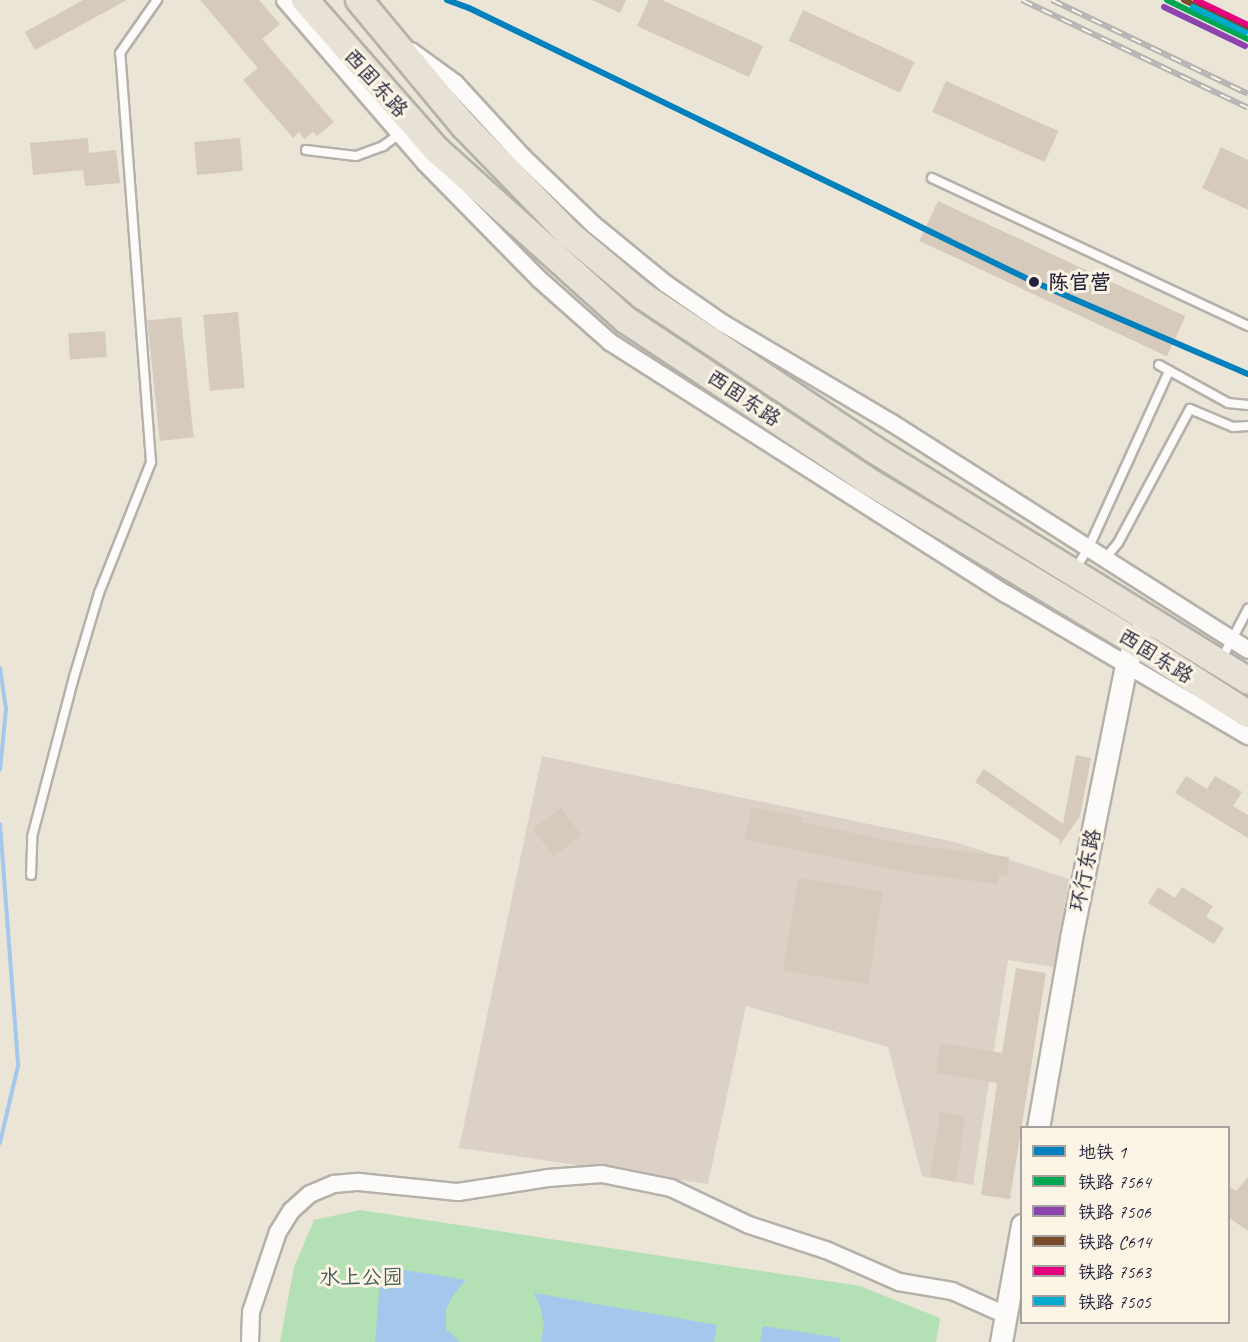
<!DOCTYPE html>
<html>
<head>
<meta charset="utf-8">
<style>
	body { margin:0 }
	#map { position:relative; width:1248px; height:1342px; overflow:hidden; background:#eae5d6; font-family:Caveat,"LXGW WenKai TC",sans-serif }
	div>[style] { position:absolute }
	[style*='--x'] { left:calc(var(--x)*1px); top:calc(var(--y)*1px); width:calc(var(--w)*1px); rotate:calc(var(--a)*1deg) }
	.industrial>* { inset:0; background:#dbd1c7 }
	.green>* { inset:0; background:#b4e0b6 }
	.water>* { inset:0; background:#a4c8ec }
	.stream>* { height:4px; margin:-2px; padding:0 2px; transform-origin:2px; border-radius:2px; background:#a4c8ec }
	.building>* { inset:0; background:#d6cabc; transform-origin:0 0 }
	.roads { filter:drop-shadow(2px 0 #b4b1aa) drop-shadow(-2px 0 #b4b1aa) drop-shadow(0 2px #b4b1aa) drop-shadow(0 -2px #b4b1aa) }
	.service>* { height:8px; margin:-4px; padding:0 4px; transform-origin:4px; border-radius:4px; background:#fcfbf9 }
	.minor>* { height:16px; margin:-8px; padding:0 8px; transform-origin:8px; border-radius:8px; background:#fcfbf9 }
	.tertiary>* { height:21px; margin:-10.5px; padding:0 10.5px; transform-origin:10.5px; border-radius:10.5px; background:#fcfbf9 }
	.primary>* { height:26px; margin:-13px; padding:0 13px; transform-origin:13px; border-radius:13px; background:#e7e2d5 }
	.rail>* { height:6px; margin-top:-3px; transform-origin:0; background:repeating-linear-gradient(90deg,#fcf5e5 0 11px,#b4b3b4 0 22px); box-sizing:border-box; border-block:2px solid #b4b3b4 }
	.rail-1>* { height:6px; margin:-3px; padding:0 3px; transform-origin:3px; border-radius:3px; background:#00a651 }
	.rail-2>* { height:6px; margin:-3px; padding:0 3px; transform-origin:3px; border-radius:3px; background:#8e44ad }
	.rail-3>* { height:6px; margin:-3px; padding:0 3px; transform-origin:3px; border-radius:3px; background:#7a4b2a }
	.rail-4>* { height:6px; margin:-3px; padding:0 3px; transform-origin:3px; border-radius:3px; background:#e5007d }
	.rail-5>* { height:6px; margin:-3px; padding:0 3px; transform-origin:3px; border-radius:3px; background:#00a9ce }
	.metro-1>* { height:6px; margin:-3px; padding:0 3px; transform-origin:3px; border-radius:3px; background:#0080bc }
	.dots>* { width:16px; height:16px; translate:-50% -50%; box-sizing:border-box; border:3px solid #fcf5e5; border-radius:50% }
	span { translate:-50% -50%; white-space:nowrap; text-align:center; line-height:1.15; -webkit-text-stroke:6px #fcf5e5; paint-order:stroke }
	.street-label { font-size:21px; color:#22223b }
	.stop-label { font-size:21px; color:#22223b; font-weight:700 }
	.left { translate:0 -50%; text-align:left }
	.park-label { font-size:21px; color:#415a58 }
	.legend { position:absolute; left:1020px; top:1126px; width:210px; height:198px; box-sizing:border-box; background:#fcf5e5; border:2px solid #a5a1a1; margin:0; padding:8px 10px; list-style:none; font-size:18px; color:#22223b }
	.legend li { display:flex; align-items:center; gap:12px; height:30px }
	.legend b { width:30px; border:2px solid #a5a1a1 }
</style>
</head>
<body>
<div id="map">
	<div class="industrial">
		<i style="clip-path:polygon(542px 756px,955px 842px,1069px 879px,1054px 967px,1008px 960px,973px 1185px,922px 1176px,888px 1047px,746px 1006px,708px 1184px,459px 1148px)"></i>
	</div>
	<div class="green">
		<i style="clip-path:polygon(360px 1210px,860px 1286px,940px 1318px,936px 1342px,280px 1342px,294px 1267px,314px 1220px)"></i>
	</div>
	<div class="water">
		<i style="clip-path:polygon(381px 1266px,466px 1280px,454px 1294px,446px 1309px,446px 1329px,460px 1342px,375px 1342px)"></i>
		<i style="clip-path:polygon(534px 1293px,717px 1325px,714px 1342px,541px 1342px,544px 1325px,540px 1306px)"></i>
		<i style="clip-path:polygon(763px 1326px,840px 1338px,840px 1342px,760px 1342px)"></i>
	</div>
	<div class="stream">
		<i style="--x:0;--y:668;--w:41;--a:81.7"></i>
		<i style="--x:6;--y:709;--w:61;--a:95.6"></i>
		<i style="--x:0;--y:824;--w:243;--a:85.7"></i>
		<i style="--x:18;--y:1066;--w:79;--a:103.2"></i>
	</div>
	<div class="building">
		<i style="clip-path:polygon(83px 0,127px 0,35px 50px,25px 32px)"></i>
		<i style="clip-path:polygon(200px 0,259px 0,280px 24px,262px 39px,334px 122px,317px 136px,313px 132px,304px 139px,299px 132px,293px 138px,243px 80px,258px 68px)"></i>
		<i style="clip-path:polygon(592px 0,626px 0,620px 13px)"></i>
		<i style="clip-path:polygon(649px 0,662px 0,763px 46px,749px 77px,637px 26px)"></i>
		<i style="left:803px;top:10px;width:123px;height:34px;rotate:25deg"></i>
		<i style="left:946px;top:81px;width:123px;height:34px;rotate:24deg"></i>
		<i style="clip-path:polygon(88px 138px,89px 153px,116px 150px,120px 183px,85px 186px,83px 170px,33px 175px,30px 143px)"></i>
		<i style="left:240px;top:138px;width:33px;height:46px;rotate:85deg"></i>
		<i style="clip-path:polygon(1221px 147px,1248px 160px,1248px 210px,1202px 188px)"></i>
		<i style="left:938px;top:201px;width:273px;height:44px;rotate:25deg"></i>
		<i style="left:238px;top:312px;width:76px;height:35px;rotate:85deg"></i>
		<i style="left:181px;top:317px;width:121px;height:34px;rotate:84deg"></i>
		<i style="left:105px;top:331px;width:26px;height:37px;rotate:86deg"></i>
		<i style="clip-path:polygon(1076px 755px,1091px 758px,1080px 816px,1059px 846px,1060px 840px,975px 782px,984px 769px,1063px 824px)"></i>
		<i style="clip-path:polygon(1186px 776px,1207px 789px,1215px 776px,1242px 792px,1233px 806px,1248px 815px,1248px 838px,1175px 793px)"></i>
		<i style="clip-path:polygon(751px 807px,802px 817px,801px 822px,905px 844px,1009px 857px,1007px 876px,999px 875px,998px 884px,912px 873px,745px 840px)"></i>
		<i style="left:561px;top:808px;width:34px;height:35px;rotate:53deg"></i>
		<i style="left:798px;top:878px;width:86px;height:94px;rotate:9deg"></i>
		<i style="clip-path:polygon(1158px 887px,1175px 898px,1182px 887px,1213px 906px,1206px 917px,1224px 928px,1214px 944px,1148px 903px)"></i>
		<i style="clip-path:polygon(1016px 968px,1046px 973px,1010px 1199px,981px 1195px,997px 1083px,936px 1073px,940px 1043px,1002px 1053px)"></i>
		<i style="left:940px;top:1112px;width:26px;height:66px;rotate:9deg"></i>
		<i style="clip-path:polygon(1248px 1177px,1248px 1231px,1228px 1217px,1228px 1186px,1236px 1191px)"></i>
	</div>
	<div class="roads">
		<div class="service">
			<i style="--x:306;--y:150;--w:50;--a:6.8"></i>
			<i style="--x:356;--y:156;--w:29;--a:-20"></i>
			<i style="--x:383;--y:146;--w:22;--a:-36"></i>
			<i style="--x:932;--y:178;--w:349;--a:25.1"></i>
			<i style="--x:1159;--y:365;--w:79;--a:28.8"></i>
			<i style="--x:1228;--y:403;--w:20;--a:6"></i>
			<i style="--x:1104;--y:560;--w:22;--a:-51"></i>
			<i style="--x:1118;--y:543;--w:152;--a:-61.8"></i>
			<i style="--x:1190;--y:409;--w:47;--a:22.7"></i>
			<i style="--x:1233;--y:427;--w:15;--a:-4"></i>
			<i style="--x:1074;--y:571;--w:26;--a:-58"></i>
			<i style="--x:1088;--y:549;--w:196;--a:-65.5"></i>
			<i style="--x:1221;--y:660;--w:58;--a:-62.1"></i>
			<i style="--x:31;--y:875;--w:38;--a:-88"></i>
			<i style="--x:32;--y:837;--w:165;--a:-75.3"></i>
			<i style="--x:74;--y:677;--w:88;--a:-73.4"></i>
			<i style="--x:99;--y:593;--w:141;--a:-68.3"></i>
			<i style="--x:151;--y:462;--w:410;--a:-94.3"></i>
			<i style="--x:120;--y:53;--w:65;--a:-55.1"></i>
		</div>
		<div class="minor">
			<i style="--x:285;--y:0;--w:215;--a:49.3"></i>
			<i style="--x:425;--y:163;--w:163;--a:45.5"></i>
			<i style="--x:539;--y:279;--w:95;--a:41.6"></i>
			<i style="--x:610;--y:342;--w:469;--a:32.5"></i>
			<i style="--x:1006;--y:594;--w:281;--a:30.4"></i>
			<i style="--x:411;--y:51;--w:54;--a:36"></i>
			<i style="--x:455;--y:83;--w:100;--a:47.4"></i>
			<i style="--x:523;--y:157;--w:98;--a:43.8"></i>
			<i style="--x:594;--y:225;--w:93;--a:39.3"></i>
			<i style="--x:666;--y:284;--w:70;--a:34.6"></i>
			<i style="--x:724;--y:324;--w:195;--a:30.5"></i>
			<i style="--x:892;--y:423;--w:422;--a:32.5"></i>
			<i style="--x:250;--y:1342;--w:30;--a:-88"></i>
			<i style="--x:251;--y:1312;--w:84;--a:-71.4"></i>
			<i style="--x:278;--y:1232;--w:25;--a:-58"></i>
			<i style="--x:291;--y:1211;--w:25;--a:-42"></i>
			<i style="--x:310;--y:1194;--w:26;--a:-23"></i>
			<i style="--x:334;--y:1184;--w:25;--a:-5"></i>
			<i style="--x:359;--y:1182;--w:100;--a:5.8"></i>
			<i style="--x:458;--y:1192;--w:91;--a:-8.8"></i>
			<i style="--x:548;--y:1178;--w:54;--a:-4.2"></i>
			<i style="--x:602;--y:1174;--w:70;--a:11.5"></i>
			<i style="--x:671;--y:1188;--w:86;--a:25.4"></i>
			<i style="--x:749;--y:1225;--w:81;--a:18"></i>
			<i style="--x:826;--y:1250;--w:80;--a:23.7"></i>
			<i style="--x:899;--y:1282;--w:54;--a:9.6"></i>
			<i style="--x:952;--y:1291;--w:59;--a:24"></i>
		</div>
		<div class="tertiary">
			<i style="--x:1038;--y:1128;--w:193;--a:-80.1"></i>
			<i style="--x:1071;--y:938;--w:279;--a:-78.6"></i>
			<i style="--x:1126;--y:664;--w:37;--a:-66"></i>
			<i style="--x:1001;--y:1342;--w:119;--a:-79.8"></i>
		</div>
		<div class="primary">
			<i style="--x:305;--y:0;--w:200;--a:48.7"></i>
			<i style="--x:437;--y:150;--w:254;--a:42"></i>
			<i style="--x:626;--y:320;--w:287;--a:33.6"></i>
			<i style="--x:865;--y:479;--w:315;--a:31.1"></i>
			<i style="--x:1135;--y:642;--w:134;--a:32.5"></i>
			<i style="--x:359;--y:0;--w:164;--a:50.2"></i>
			<i style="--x:464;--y:126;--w:151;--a:45.8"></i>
			<i style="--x:569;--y:234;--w:97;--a:40"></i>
			<i style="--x:643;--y:296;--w:276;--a:33.6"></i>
			<i style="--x:873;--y:449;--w:441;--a:31.7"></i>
		</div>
	</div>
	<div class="rail">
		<i style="--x:1022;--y:0;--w:250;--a:25.5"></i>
		<i style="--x:1052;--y:0;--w:217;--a:25.6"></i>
	</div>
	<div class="rail-1">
		<i style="--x:1167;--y:0;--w:90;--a:25.7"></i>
	</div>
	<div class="rail-2">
		<i style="--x:1164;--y:7;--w:90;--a:25.7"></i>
	</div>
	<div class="rail-3">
		<i style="--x:1184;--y:0;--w:71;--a:25.8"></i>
	</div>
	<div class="rail-4">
		<i style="--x:1196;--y:0;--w:58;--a:25.7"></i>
	</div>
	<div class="rail-5">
		<i style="--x:1193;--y:7;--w:58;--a:25.7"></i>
	</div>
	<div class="metro-1">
		<i style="--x:447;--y:0;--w:23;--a:20"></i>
		<i style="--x:469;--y:8;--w:626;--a:25.87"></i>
		<i style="--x:1032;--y:281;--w:235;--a:23.3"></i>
	</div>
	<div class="dots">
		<i style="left:1034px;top:282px;background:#22223b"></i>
	</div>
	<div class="street-label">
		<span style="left:376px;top:83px;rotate:48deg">西固东路</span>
		<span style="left:744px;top:398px;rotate:34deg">西固东路</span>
		<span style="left:1156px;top:656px;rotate:32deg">西固东路</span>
		<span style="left:1085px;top:870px;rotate:-78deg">环行东路</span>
	</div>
	<div class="stop-label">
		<span class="left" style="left:1048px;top:282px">陈官营</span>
	</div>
	<div class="park-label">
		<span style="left:361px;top:1277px">水上公园</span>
	</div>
	<ul class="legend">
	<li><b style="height:8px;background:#0080bc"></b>地铁 1</li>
	<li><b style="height:8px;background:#00a651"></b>铁路 7564</li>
	<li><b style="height:8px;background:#8e44ad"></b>铁路 7506</li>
	<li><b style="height:8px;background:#7a4b2a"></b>铁路 C614</li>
	<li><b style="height:8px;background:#e5007d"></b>铁路 7563</li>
	<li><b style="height:8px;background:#00a9ce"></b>铁路 7505</li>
	</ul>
</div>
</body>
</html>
